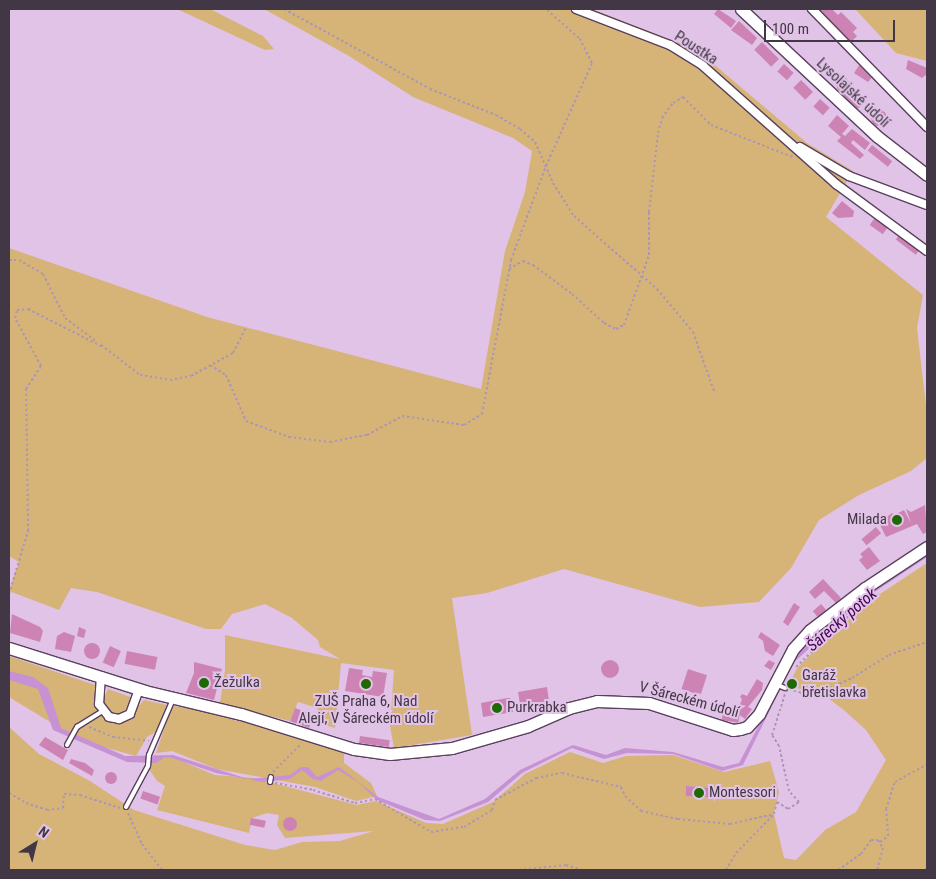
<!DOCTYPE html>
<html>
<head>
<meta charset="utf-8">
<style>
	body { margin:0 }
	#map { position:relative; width:936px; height:879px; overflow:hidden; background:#e0c3e7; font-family:"Roboto Condensed",sans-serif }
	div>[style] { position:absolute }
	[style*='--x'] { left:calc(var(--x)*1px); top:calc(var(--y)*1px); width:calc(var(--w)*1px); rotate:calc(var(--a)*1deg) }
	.green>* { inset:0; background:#d6b377 }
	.water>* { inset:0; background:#c792d3 }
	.building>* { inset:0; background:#cd84b5; transform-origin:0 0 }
	.round { border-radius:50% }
	.path>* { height:2px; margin-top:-1px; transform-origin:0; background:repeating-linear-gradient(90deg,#ad96b2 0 2.5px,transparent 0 5px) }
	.roads { filter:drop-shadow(1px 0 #59405e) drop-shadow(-1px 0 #59405e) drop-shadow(0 1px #59405e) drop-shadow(0 -1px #59405e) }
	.lane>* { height:4px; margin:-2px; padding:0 2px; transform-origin:2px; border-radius:2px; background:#fff }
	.street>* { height:8px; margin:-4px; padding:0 4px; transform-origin:4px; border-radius:4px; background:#fff }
	.secondary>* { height:11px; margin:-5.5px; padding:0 5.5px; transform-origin:5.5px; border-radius:5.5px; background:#fff }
	.dots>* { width:14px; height:14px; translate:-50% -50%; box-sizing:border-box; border:2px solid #e0c3e7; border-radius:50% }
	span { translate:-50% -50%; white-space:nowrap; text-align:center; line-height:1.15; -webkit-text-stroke:4px #e0c3e7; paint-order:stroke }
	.street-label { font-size:15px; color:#423745 }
	.poi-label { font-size:15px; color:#423745 }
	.right { translate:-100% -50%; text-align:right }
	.left { translate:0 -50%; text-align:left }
	.water-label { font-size:16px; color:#460053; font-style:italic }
	.frame { position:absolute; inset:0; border:10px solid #423745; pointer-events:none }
	.north { position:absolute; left:10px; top:819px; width:50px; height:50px; -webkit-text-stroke:4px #e0c3e7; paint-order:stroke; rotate:36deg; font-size:14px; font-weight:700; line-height:20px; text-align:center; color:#423745 }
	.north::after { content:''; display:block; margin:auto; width:18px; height:22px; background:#423745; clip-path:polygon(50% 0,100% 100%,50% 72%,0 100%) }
	.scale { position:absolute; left:764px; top:20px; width:131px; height:22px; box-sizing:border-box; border:2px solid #423745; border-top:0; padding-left:6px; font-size:15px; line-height:18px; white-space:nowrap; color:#423745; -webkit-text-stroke:4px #e0c3e7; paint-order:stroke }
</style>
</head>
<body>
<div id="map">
	<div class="green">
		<i style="clip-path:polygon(177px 9px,212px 10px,263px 36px,274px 49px,265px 50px)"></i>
		<i style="clip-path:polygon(264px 9px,592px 9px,682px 44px,710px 61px,807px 143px,853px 171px,826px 217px,923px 295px,917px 328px,927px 415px,927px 458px,911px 471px,859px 495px,819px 520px,791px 568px,759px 602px,700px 607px,564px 569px,487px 593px,452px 598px,472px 735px,394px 748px,390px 726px,394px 670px,341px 663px,335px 728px,325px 725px,317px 708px,298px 702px,290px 721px,220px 703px,225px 670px,225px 635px,340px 659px,320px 647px,318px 640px,292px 618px,265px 604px,232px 614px,221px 629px,206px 629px,97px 592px,71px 588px,59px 610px,9px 591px,19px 562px,9px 556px,9px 248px,207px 317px,481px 389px,505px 251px,525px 192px,532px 151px,513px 138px,413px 97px,349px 56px)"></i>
		<i style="clip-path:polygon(855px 9px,927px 9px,927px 61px,896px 53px)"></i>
		<i style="clip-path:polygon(evenodd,927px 563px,927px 870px,9px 870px,9px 727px,39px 754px,90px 781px,134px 810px,245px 845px,275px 850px,302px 842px,340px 841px,374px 831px,285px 838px,277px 825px,279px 815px,267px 813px,252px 818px,249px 833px,157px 810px,165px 786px,157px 781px,149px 769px,152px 761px,169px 756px,215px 775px,254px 778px,357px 805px,376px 801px,426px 823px,443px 824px,493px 802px,525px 774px,570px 752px,603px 763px,626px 756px,673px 755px,724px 772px,770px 761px,779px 792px,774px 814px,784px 858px,796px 860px,825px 830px,856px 812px,886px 760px,866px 730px,845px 711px,828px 698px,788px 685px,798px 667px,829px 636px,877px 596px,927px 563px,686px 786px,712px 788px,712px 798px,685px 796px,686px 786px)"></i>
		<i style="clip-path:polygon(9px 656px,95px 685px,99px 713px,113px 721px,127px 720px,144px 700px,167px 705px,157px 731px,147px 737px,136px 756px,100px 746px,60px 728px,9px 697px)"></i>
		<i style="clip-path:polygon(108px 689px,133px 698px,131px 704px,121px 714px,108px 712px,102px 702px)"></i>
		<i style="clip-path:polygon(172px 706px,218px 711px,236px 721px,241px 719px,344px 750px,344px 763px,371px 783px,377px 796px,356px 801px,315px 787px,217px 769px,172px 751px,156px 753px)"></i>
	</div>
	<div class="water">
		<i style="clip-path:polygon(927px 553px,927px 557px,867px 597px,793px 663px,743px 765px,722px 771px,673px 754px,627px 753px,604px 759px,572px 748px,522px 773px,488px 802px,440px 821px,425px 820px,377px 800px,358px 782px,338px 770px,321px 781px,313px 779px,302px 770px,290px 779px,262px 782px,216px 773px,172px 758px,165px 757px,156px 763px,127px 762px,53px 730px,38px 689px,9px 680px,9px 671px,33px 677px,48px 688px,61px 728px,125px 756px,173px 755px,248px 779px,290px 775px,301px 767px,308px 767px,317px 777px,339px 767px,378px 797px,439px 819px,485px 799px,520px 770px,573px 745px,606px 755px,625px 748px,673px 752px,723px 767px,739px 763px,791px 664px,803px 648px,867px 592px)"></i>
	</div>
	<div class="building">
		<i style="clip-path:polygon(718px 9px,736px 21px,731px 28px,714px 14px)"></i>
		<i style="clip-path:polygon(817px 9px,832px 9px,838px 15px,841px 12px,857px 28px,853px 32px,857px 36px,852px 41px,847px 39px)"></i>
		<i style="clip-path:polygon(739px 21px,757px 38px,752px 45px,731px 30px)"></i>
		<i style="left:762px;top:42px;width:24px;height:11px;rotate:45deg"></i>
		<i style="clip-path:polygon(908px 60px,927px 68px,927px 74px,922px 78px,906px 69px)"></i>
		<i style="left:784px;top:64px;width:13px;height:10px;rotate:42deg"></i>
		<i style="clip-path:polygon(860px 64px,873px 76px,868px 82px,854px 73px)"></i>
		<i style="clip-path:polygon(844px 76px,866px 102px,856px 110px,837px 88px,836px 83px)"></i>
		<i style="left:801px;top:80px;width:17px;height:11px;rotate:45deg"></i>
		<i style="left:820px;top:99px;width:13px;height:10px;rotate:42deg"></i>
		<i class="round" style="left:871px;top:110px;width:16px;height:16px"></i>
		<i style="clip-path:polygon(837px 115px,849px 126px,842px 134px,845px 136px,852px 129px,870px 143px,865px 150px,853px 140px,851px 143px,864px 155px,860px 159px,837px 141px,841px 137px,828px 126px)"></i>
		<i style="left:872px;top:145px;width:26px;height:7px;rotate:39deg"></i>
		<i style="clip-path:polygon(842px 201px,854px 211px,853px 217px,838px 218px,832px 213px)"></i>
		<i style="left:876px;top:216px;width:16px;height:11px;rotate:35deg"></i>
		<i style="left:900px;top:234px;width:25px;height:7px;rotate:37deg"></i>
		<i style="clip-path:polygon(925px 505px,927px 532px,923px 534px,917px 524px,886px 537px,879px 523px,892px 513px,894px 515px,904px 510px,911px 523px,906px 509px,911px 512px)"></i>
		<i style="left:876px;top:527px;width:8px;height:19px;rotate:50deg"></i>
		<i style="clip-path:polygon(869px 547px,880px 561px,867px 570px,859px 560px,863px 557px,860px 554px)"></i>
		<i style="clip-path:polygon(823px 579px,841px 598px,836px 603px,824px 591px,815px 599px,809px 592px)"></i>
		<i style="clip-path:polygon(794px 603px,800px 607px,788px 626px,783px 622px)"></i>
		<i style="left:821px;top:604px;width:9px;height:11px;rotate:49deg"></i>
		<i style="clip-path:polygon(12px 614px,40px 627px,43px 631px,40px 642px,10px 633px)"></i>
		<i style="clip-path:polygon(79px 627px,86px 630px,84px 638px,77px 636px)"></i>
		<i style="clip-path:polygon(64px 632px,75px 636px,71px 652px,55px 649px,57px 636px)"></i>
		<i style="clip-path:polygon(761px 632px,780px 645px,773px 656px,765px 651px,763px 641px,758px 637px)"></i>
		<i class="round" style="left:84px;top:643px;width:16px;height:16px"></i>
		<i style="left:110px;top:646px;width:12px;height:18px;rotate:24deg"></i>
		<i style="left:127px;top:651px;width:31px;height:13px;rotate:11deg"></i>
		<i class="round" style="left:601px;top:660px;width:18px;height:18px"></i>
		<i style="clip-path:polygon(769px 660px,775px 663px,771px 670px,764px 666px)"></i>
		<i style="clip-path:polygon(194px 662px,222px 669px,214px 700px,186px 693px,194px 673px)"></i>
		<i style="clip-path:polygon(349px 668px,363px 670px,362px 675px,372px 677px,373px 671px,387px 673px,383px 697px,345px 691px)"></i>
		<i style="left:688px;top:669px;width:20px;height:21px;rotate:18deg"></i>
		<i style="clip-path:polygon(757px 679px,763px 683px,762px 690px,748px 707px,752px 709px,745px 719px,737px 713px,742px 699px,740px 697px,742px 694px,747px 696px)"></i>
		<i style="clip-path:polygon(547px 687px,549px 701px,533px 703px,534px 708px,521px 710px,518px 692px)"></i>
		<i style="clip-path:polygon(507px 698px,510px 698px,513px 712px,483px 717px,481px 703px)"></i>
		<i style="left:295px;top:708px;width:20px;height:14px;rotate:20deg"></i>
		<i style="left:723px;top:712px;width:17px;height:8px;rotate:10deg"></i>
		<i style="left:360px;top:736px;width:30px;height:7px;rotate:8deg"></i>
		<i style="clip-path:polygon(45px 737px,68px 750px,63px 760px,39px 745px)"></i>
		<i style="clip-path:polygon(71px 759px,85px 763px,94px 770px,92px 776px,69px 763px)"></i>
		<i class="round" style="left:105px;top:772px;width:12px;height:12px"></i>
		<i style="left:686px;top:786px;width:27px;height:10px;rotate:4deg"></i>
		<i style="left:143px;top:791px;width:18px;height:8px;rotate:19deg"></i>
		<i class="round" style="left:283px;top:817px;width:14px;height:14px"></i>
		<i style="left:251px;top:818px;width:15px;height:7px;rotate:11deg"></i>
	</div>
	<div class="path">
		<i style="--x:284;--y:9;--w:166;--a:28.7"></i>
		<i style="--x:430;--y:89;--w:71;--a:21.5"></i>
		<i style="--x:496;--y:115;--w:28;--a:30"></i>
		<i style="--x:520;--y:129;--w:20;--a:41"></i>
		<i style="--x:535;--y:142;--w:45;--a:66.3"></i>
		<i style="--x:553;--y:183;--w:39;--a:58"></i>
		<i style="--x:574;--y:216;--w:111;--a:41.3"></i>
		<i style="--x:657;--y:289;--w:56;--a:50.1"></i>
		<i style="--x:693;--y:332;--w:63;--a:70.4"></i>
		<i style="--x:9;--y:260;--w:10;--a:0"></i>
		<i style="--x:19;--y:260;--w:28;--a:30"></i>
		<i style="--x:43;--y:274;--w:49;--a:63.4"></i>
		<i style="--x:65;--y:318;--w:40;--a:37"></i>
		<i style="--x:509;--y:269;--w:16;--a:-30"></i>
		<i style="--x:523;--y:261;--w:11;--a:22"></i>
		<i style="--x:533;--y:265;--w:49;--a:36.6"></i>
		<i style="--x:572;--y:294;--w:43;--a:42.2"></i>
		<i style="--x:604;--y:323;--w:13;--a:27"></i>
		<i style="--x:616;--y:329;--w:9;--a:-27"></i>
		<i style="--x:624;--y:325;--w:74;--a:-70.3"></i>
		<i style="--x:649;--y:255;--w:43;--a:-90"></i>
		<i style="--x:649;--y:212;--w:80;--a:-83.5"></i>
		<i style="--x:658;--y:133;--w:16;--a:-75"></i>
		<i style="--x:662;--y:118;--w:19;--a:-54"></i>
		<i style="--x:673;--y:103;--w:12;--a:-31"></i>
		<i style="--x:683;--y:97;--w:40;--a:45"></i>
		<i style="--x:711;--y:125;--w:90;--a:21.4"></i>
		<i style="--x:101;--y:345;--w:49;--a:37.6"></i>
		<i style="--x:140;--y:375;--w:30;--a:9"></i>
		<i style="--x:170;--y:380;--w:21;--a:-11"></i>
		<i style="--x:191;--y:376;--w:48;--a:-28.7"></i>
		<i style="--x:233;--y:353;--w:28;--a:-63"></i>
		<i style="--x:210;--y:365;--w:19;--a:32"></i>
		<i style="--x:226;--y:375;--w:50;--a:66.5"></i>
		<i style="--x:246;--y:421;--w:46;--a:20.4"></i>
		<i style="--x:289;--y:437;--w:41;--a:7"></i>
		<i style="--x:330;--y:442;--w:38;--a:-11"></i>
		<i style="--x:367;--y:435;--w:40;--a:-28"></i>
		<i style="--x:402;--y:416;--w:63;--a:8.3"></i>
		<i style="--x:464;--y:425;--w:21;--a:-31"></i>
		<i style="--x:482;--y:414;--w:157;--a:-79.3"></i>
		<i style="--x:511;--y:260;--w:100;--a:-69.6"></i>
		<i style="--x:546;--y:166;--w:113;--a:-65.9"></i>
		<i style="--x:592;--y:63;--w:28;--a:-117"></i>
		<i style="--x:579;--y:38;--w:44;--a:-138.7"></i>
		<i style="--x:9;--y:594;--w:66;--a:-73.2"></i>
		<i style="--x:28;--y:531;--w:142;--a:-90.8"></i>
		<i style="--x:26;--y:389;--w:27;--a:-57"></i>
		<i style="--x:41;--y:366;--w:55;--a:-118.4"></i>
		<i style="--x:15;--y:318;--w:8;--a:-76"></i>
		<i style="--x:17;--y:310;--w:11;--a:-5"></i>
		<i style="--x:28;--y:309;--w:82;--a:26.9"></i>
		<i style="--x:796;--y:667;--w:88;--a:-44.1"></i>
		<i style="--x:789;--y:689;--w:24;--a:17"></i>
		<i style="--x:812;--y:696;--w:44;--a:-24.2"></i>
		<i style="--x:852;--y:678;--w:44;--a:-31.9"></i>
		<i style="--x:889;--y:655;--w:40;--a:-18.9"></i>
		<i style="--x:89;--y:727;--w:26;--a:23"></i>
		<i style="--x:113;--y:737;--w:36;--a:6"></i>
		<i style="--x:273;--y:772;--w:40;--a:-45"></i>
		<i style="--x:275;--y:783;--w:39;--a:10"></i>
		<i style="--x:313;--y:790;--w:44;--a:17.2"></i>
		<i style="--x:355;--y:803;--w:20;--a:-11"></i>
		<i style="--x:375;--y:799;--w:65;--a:30.5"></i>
		<i style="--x:431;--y:832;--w:33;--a:-9"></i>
		<i style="--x:464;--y:827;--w:33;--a:-31"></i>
		<i style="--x:492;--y:810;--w:10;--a:-73"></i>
		<i style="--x:495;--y:800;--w:47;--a:-28.2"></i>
		<i style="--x:536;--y:778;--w:26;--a:-11"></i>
		<i style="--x:562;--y:773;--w:61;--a:13.3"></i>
		<i style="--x:621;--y:787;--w:10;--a:66"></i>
		<i style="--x:625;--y:796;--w:22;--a:43"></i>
		<i style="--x:641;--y:811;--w:38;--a:12"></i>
		<i style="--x:678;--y:819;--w:52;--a:5.5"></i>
		<i style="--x:730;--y:824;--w:45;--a:-12.8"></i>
		<i style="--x:9;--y:793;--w:20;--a:30"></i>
		<i style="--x:26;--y:803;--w:22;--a:18"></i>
		<i style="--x:47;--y:810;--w:16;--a:-7"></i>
		<i style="--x:63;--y:808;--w:14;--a:-86"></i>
		<i style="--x:64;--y:794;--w:16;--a:4"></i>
		<i style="--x:80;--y:795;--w:42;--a:18"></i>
		<i style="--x:128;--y:813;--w:34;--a:66"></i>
		<i style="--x:142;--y:844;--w:33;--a:52"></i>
		<i style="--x:880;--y:842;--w:10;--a:-37"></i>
		<i style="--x:888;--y:836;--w:27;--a:-94"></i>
		<i style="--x:886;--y:809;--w:28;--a:-72"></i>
		<i style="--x:895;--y:782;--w:37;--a:-29"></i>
		<i style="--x:519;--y:870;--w:47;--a:-6.1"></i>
		<i style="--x:566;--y:865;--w:17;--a:17"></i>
		<i style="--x:726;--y:870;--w:20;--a:-60"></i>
		<i style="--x:736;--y:853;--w:54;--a:-45.7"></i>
		<i style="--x:774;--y:814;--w:12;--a:-76"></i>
		<i style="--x:777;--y:802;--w:13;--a:32"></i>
		<i style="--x:788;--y:809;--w:13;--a:-32"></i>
		<i style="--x:799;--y:802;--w:15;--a:-132"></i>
		<i style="--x:789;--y:791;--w:46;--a:-102.5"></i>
		<i style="--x:779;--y:746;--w:13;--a:-122"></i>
		<i style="--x:772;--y:735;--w:43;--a:-72.4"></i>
		<i style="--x:838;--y:870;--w:28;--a:-35"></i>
		<i style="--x:861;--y:854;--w:17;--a:-54"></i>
		<i style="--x:871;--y:840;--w:7;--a:0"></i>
		<i style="--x:878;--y:840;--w:9;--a:58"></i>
		<i style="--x:883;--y:848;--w:23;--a:105"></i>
		<i style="--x:925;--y:870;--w:2;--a:-27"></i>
	</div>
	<div class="roads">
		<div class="lane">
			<i style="--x:775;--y:684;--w:11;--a:22"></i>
			<i style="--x:67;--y:745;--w:21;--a:-61"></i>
			<i style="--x:77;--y:727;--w:31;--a:-32"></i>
			<i style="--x:270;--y:782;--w:5;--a:-79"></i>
			<i style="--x:126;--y:807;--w:47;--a:-61.8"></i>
			<i style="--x:148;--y:766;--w:11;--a:-85"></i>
			<i style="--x:149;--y:755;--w:61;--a:-66.8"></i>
		</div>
		<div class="street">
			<i style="--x:576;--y:9;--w:101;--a:21"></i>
			<i style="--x:670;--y:45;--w:39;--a:32"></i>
			<i style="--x:703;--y:66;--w:178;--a:41.6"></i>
			<i style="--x:836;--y:184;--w:113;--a:36.4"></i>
			<i style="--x:812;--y:9;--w:165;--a:45.7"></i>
			<i style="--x:800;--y:147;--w:57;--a:30.6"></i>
			<i style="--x:849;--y:176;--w:83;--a:20.4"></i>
			<i style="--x:101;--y:676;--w:28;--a:94"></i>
			<i style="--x:99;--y:704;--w:16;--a:52"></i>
			<i style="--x:109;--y:717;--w:10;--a:11"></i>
			<i style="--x:119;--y:719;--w:12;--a:-24"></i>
			<i style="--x:130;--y:714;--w:27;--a:-70"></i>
		</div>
		<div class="secondary">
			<i style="--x:741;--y:9;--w:187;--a:43.1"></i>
			<i style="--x:878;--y:137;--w:62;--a:37.8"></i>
			<i style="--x:9;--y:648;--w:143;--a:17.5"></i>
			<i style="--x:145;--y:691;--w:99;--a:13.5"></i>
			<i style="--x:241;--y:714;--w:118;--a:17.2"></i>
			<i style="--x:354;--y:749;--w:36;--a:8"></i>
			<i style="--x:390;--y:754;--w:62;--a:-5.5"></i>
			<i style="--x:452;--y:748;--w:79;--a:-16.1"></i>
			<i style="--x:528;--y:726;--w:45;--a:-23.7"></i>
			<i style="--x:569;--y:708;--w:29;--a:-14"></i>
			<i style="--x:597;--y:701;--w:52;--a:2.2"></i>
			<i style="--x:649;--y:703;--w:88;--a:17.8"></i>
			<i style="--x:733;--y:730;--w:7;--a:-8"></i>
			<i style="--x:740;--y:729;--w:7;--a:-16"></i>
			<i style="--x:747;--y:727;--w:18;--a:-47"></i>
			<i style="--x:759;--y:714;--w:73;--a:-62.4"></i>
			<i style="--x:793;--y:649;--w:25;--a:-48"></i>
			<i style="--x:810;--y:630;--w:69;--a:-37.4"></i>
			<i style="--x:865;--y:588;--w:74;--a:-33.5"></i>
		</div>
	</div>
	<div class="dots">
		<i style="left:897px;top:520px;background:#1f6905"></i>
		<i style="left:204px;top:683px;background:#1f6905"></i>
		<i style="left:366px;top:684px;background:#1f6905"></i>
		<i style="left:792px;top:684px;background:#1f6905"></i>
		<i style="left:497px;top:708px;background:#1f6905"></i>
		<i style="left:699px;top:793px;background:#1f6905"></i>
	</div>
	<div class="street-label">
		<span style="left:696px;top:48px;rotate:33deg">Poustka</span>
		<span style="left:853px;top:93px;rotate:43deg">Lysolajské údolí</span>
		<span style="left:689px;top:700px;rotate:15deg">V Šáreckém údolí</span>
	</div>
	<div class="poi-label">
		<span class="right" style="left:887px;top:520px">Milada</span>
		<span class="left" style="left:802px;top:684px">Garáž<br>břetislavka</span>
		<span class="left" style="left:214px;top:683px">Žežulka</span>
		<span style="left:366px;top:710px">ZUŠ Praha 6, Nad<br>Alejí, V Šáreckém údolí</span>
		<span class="left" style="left:507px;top:708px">Purkrabka</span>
		<span class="left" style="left:709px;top:793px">Montessori</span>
	</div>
	<div class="water-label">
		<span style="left:842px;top:620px;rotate:-41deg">Šárecký potok</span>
	</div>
	<div class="frame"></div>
	<div class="north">N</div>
	<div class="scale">100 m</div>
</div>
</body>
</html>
